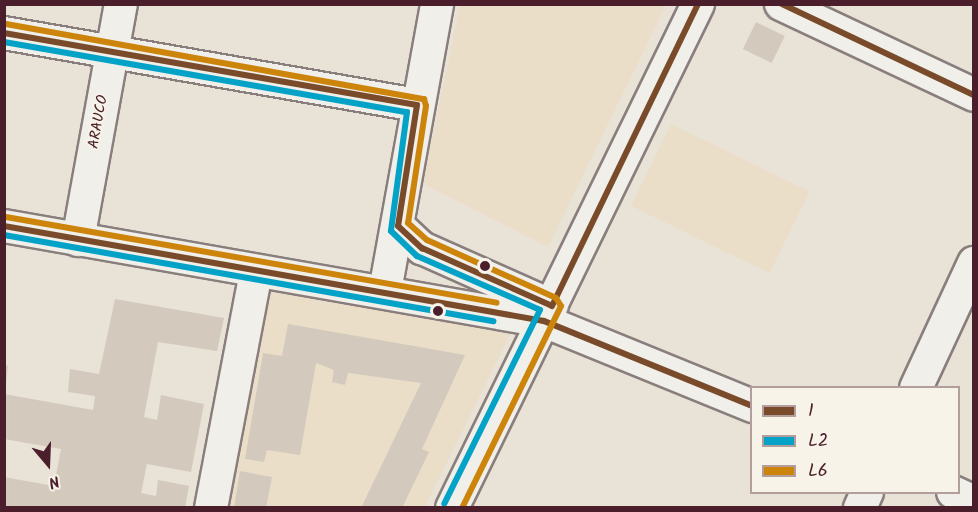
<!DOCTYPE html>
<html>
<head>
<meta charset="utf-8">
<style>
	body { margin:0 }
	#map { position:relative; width:978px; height:512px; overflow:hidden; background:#e8e2d7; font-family:Kalam,sans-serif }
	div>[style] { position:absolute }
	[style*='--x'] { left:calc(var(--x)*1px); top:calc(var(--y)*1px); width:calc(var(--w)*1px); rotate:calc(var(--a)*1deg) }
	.built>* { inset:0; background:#eadec9; transform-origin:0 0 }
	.building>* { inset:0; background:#d3cabd; transform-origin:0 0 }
	.roads { filter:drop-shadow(2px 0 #897e7c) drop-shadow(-2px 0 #897e7c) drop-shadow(0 2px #897e7c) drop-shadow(0 -2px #897e7c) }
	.minor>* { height:32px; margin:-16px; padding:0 16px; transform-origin:16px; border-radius:16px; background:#f0efea }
	.bus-1>* { height:6px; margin:-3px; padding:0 3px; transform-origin:3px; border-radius:3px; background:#7a4b2a }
	.bus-2>* { height:6px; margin:-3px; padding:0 3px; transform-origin:3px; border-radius:3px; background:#04a2c6 }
	.bus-3>* { height:6px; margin:-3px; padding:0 3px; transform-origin:3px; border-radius:3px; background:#cc840b }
	.dots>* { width:16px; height:16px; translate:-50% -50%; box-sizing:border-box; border:3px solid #f7f3e8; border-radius:50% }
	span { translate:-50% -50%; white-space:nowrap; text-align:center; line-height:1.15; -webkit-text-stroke:4.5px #f7f3e8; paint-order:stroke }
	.street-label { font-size:15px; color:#4a1f2b }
	.frame { position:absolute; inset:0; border:6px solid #4a1f2b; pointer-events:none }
	.legend { position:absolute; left:750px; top:386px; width:210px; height:108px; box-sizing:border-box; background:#f7f3e8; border:2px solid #b29e9c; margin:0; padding:8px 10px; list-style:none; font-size:18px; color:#4a1f2b }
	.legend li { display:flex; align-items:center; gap:12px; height:30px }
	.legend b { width:30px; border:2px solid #b29e9c }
	.north { position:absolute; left:18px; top:434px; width:60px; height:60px; -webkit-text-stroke:4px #f7f3e8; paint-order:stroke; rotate:161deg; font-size:16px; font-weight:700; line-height:24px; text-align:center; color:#4a1f2b }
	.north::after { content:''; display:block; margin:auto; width:21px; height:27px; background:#4a1f2b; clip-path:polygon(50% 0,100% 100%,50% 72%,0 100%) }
</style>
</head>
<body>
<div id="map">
	<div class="built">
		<i style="clip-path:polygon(460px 5px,666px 5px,548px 247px,423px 184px)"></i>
		<i style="left:671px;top:124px;width:154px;height:91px;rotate:26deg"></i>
		<i style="clip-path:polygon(261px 282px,516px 322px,425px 507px,218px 508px)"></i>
	</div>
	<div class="building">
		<i style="left:756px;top:22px;width:32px;height:30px;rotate:26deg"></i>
		<i style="clip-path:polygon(115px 299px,224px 318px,217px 351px,158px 342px,144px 417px,157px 420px,161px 395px,204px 404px,191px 472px,147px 464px,141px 493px,156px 496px,158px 480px,189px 486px,185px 508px,4px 508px,4px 477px,54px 486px,61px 449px,4px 439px,4px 394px,93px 410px,95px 396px,68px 392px,70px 369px,99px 374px)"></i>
		<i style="clip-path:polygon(288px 324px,465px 355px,422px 449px,429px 452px,402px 508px,361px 508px,421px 383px,348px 373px,345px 385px,332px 382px,334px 370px,316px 363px,300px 455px,267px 450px,264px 462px,245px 459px,263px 353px,282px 356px)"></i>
		<i style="clip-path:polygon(4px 365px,8px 366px,6px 383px,4px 383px)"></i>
		<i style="clip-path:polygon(240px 471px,272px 477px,266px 508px,234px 508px)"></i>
	</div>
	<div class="roads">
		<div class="minor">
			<i style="--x:781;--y:4;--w:213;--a:25.2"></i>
			<i style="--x:4;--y:33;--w:419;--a:9.9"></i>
			<i style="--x:4;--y:226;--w:548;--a:9.98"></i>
			<i style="--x:544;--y:321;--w:225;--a:22.2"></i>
			<i style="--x:398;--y:226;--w:33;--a:43"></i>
			<i style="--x:422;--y:248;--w:142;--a:24"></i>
			<i style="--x:78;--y:240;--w:240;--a:-79.7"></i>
			<i style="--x:385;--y:291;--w:292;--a:-79.7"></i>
			<i style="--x:916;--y:388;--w:138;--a:-65.1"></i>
			<i style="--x:953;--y:492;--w:23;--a:25"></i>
			<i style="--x:211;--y:508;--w:241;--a:-79.2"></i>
			<i style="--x:452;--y:508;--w:561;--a:-63.98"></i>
			<i style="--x:860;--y:508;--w:17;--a:-66"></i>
		</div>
	</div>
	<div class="bus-1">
		<i style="--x:782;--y:4;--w:212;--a:25.4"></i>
		<i style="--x:4;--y:33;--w:419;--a:9.9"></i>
		<i style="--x:417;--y:105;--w:122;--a:98.9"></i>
		<i style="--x:398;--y:226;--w:33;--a:43"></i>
		<i style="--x:422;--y:248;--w:142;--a:24"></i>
		<i style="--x:552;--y:306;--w:335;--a:-64.2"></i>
		<i style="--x:4;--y:226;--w:548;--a:9.98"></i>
		<i style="--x:544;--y:321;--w:225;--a:22.2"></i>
	</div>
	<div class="bus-2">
		<i style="--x:4;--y:42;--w:409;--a:9.9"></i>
		<i style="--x:407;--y:112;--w:120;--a:97.7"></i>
		<i style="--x:391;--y:231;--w:36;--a:44"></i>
		<i style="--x:417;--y:256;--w:134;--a:23.7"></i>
		<i style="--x:540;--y:310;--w:216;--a:116.3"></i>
		<i style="--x:4;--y:235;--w:497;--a:10"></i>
	</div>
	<div class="bus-3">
		<i style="--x:6;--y:24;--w:425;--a:10.2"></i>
		<i style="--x:424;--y:99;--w:7;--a:74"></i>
		<i style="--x:426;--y:106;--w:118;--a:98.7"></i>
		<i style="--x:408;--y:223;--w:25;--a:42"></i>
		<i style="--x:427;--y:240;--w:141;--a:24.2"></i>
		<i style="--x:556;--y:298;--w:9;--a:58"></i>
		<i style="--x:561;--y:306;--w:225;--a:116.1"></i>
		<i style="--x:6;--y:217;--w:498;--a:9.9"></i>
	</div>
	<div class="dots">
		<i style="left:485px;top:266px;background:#4a1f2b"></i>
		<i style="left:438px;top:311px;background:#4a1f2b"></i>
	</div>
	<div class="street-label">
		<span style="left:99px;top:122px;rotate:-80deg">ARAUCO</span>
	</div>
	<div class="frame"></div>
	<ul class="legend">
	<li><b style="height:8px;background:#7a4b2a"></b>1</li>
	<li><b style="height:8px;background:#04a2c6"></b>L2</li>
	<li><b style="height:8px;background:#cc840b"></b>L6</li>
	</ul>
	<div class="north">N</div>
</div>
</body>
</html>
